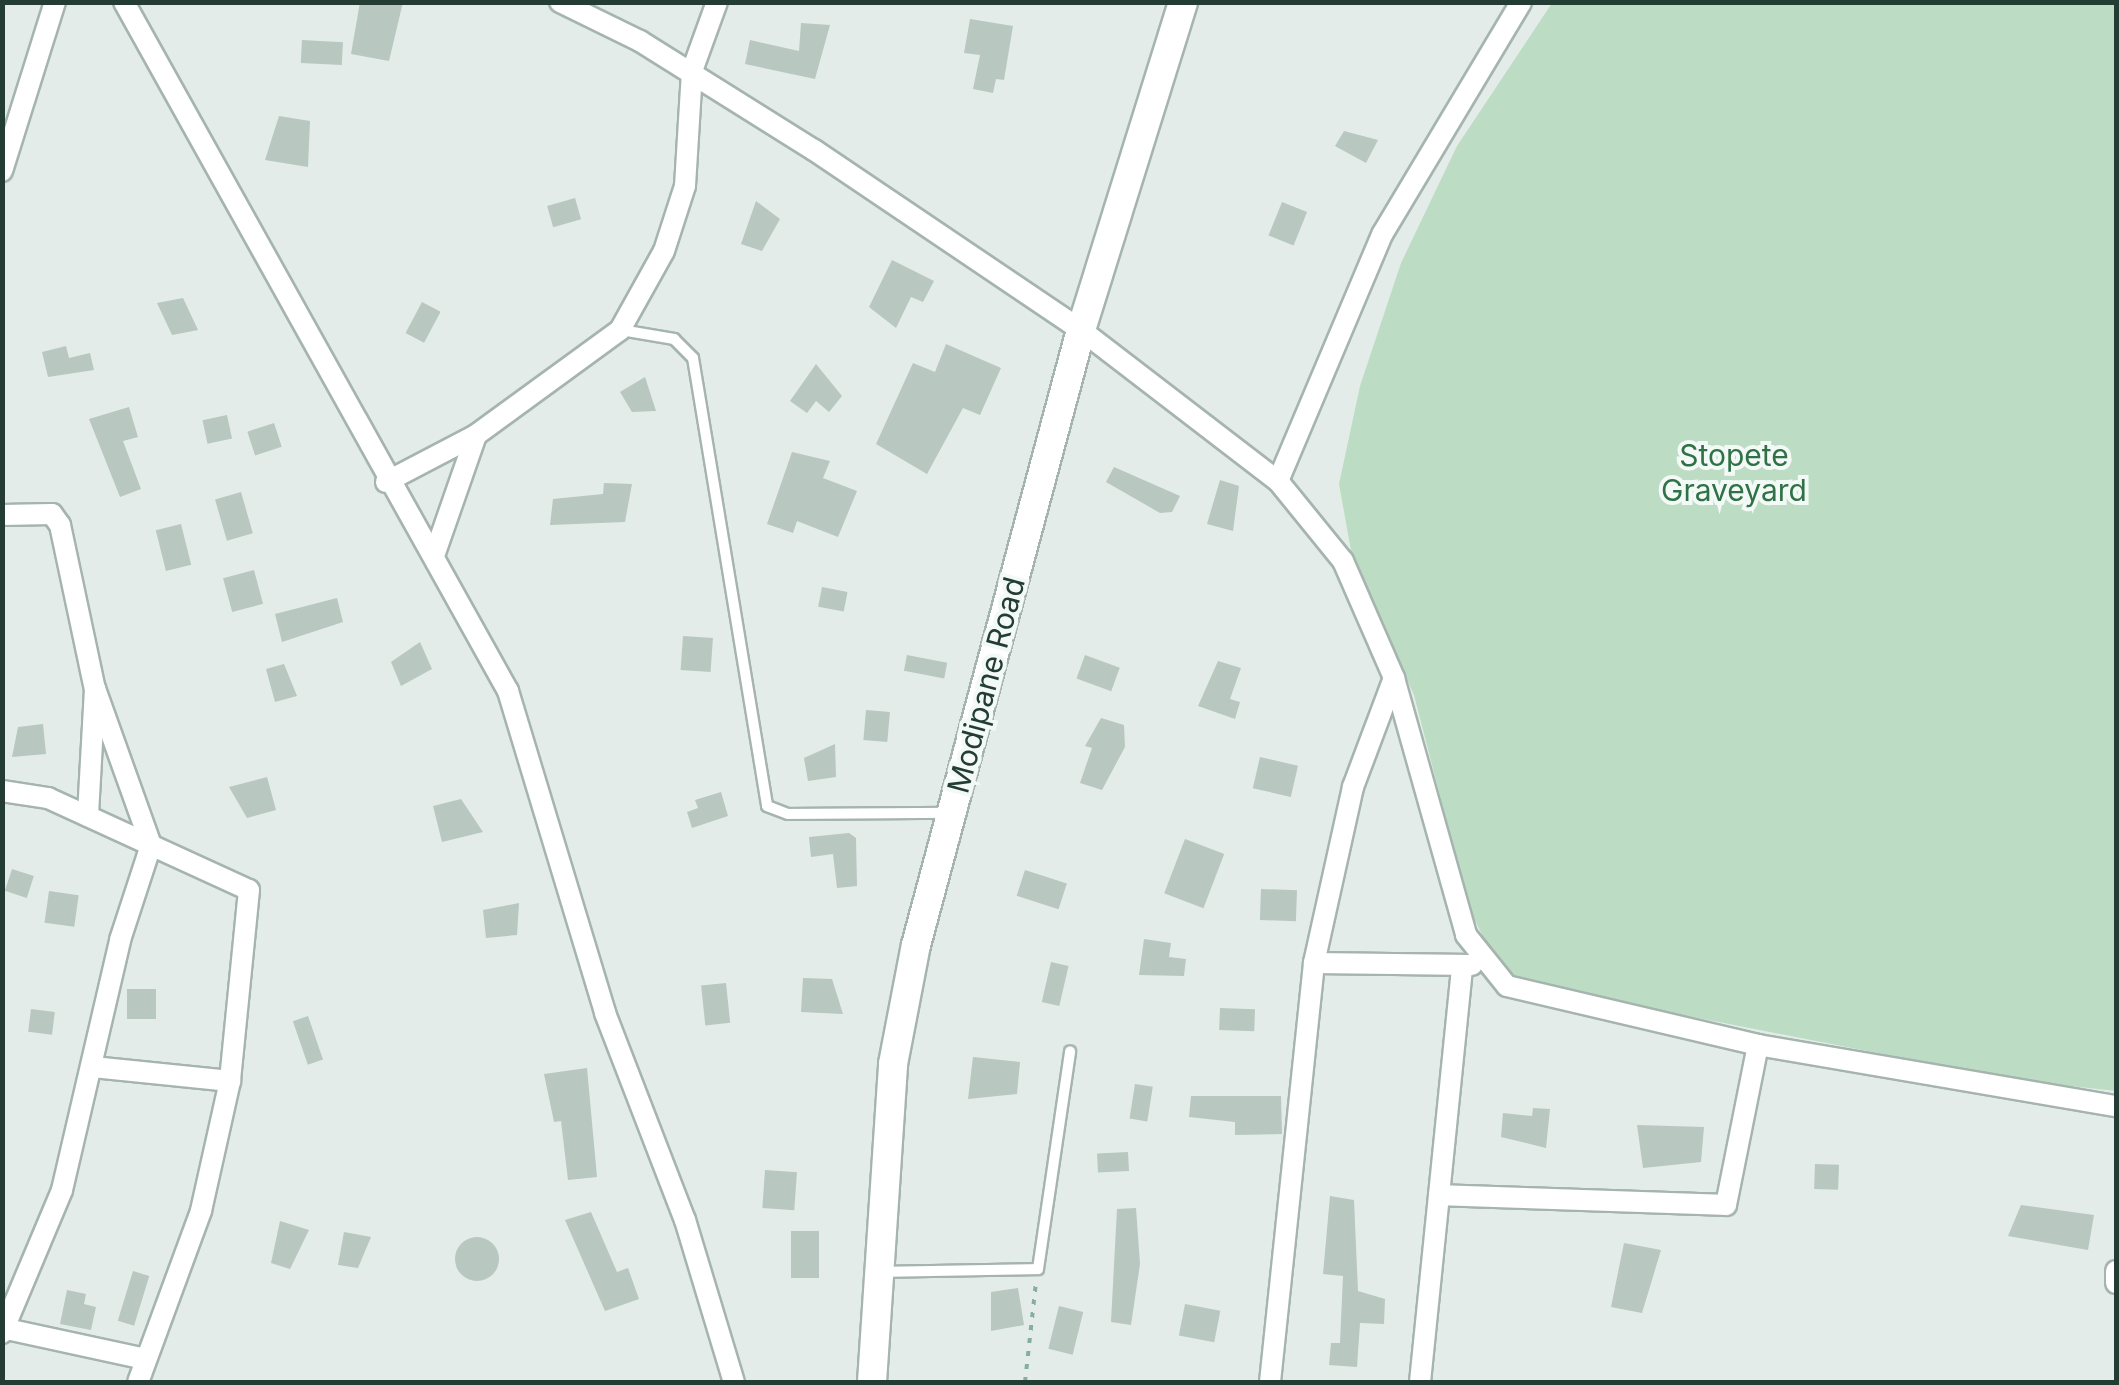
<!DOCTYPE html>
<html>
<head>
<meta charset="utf-8">
<style>
	body { margin:0 }
	#map { position:relative; width:2119px; height:1385px; overflow:hidden; background:#e3ece8; font-family:Inter,sans-serif }
	div>[style] { position:absolute }
	[style*='--x'] { left:calc(var(--x)*1px); top:calc(var(--y)*1px); width:calc(var(--w)*1px); rotate:calc(var(--a)*1deg) }
	.green>* { inset:0; background:#bddcc4 }
	.building>* { inset:0; background:#b8c7c0; transform-origin:0 0 }
	.round { border-radius:50% }
	.path>* { height:4px; margin-top:-2px; transform-origin:0; background:repeating-linear-gradient(90deg,#85ae9f 0 5px,transparent 0 13px) }
	.roads { filter:drop-shadow(2px 0 #a6b4af) drop-shadow(-2px 0 #a6b4af) drop-shadow(0 2px #a6b4af) drop-shadow(0 -2px #a6b4af) }
	.service>* { height:10px; margin:-5px; padding:0 5px; transform-origin:5px; border-radius:5px; background:#fff }
	.minor>* { height:20px; margin:-10px; padding:0 10px; transform-origin:10px; border-radius:10px; background:#fff }
	.secondary>* { height:28px; margin:-14px; padding:0 14px; transform-origin:14px; border-radius:14px; background:#fff }
	span { translate:-50% -50%; white-space:nowrap; text-align:center; line-height:1.15; -webkit-text-stroke:8px #f3f9f6; paint-order:stroke }
	.park-label { font-size:30px; color:#2f7245 }
	.street-label { font-size:30px; color:#233d35 }
	.frame { position:absolute; inset:0; border:5px solid #233d35; pointer-events:none }
</style>
</head>
<body>
<div id="map">
	<div class="green">
		<i style="clip-path:polygon(1552px 3px,2116px 3px,2116px 1091px,2015px 1080px,1520px 983px,1497px 965px,1469px 908px,1414px 695px,1352px 556px,1339px 484px,1360px 386px,1401px 263px,1457px 146px)"></i>
	</div>
	<div class="building">
		<i style="clip-path:polygon(360px 2px,403px 2px,389px 61px,351px 54px)"></i>
		<i style="clip-path:polygon(970px 19px,1013px 26px,1004px 80px,996px 79px,993px 93px,973px 89px,980px 55px,964px 53px)"></i>
		<i style="clip-path:polygon(801px 23px,830px 25px,815px 79px,745px 64px,750px 40px,799px 51px)"></i>
		<i style="left:302px;top:40px;width:41px;height:23px;rotate:3deg"></i>
		<i style="clip-path:polygon(279px 116px,310px 121px,308px 167px,265px 160px)"></i>
		<i style="clip-path:polygon(1344px 131px,1378px 140px,1366px 163px,1335px 146px)"></i>
		<i style="left:575px;top:198px;width:22px;height:29px;rotate:74deg"></i>
		<i style="clip-path:polygon(756px 201px,780px 219px,762px 251px,741px 244px)"></i>
		<i style="left:1282px;top:202px;width:27px;height:36px;rotate:22deg"></i>
		<i style="clip-path:polygon(892px 260px,934px 281px,923px 302px,911px 297px,896px 328px,869px 307px)"></i>
		<i style="clip-path:polygon(183px 298px,198px 330px,172px 335px,157px 303px)"></i>
		<i style="left:422px;top:302px;width:21px;height:35px;rotate:28deg"></i>
		<i style="clip-path:polygon(946px 344px,1001px 368px,980px 415px,963px 408px,927px 474px,876px 444px,913px 363px,935px 372px)"></i>
		<i style="clip-path:polygon(66px 346px,69px 358px,90px 353px,94px 370px,48px 377px,42px 352px)"></i>
		<i style="clip-path:polygon(816px 364px,842px 396px,829px 412px,816px 401px,807px 413px,790px 401px)"></i>
		<i style="clip-path:polygon(645px 377px,656px 411px,632px 412px,620px 392px)"></i>
		<i style="clip-path:polygon(129px 407px,138px 437px,123px 441px,141px 489px,120px 497px,89px 419px)"></i>
		<i style="left:227px;top:415px;width:24px;height:25px;rotate:78deg"></i>
		<i style="left:274px;top:423px;width:25px;height:28px;rotate:72deg"></i>
		<i style="clip-path:polygon(792px 452px,830px 461px,823px 478px,857px 491px,838px 537px,797px 521px,793px 533px,767px 524px)"></i>
		<i style="clip-path:polygon(1114px 467px,1180px 496px,1172px 512px,1160px 513px,1106px 482px)"></i>
		<i style="clip-path:polygon(1220px 480px,1239px 486px,1233px 531px,1207px 524px)"></i>
		<i style="clip-path:polygon(604px 483px,632px 484px,625px 522px,550px 525px,553px 499px,603px 494px)"></i>
		<i style="left:241px;top:492px;width:43px;height:27px;rotate:74deg"></i>
		<i style="left:181px;top:524px;width:42px;height:26px;rotate:76deg"></i>
		<i style="left:254px;top:570px;width:35px;height:32px;rotate:75deg"></i>
		<i style="left:822px;top:587px;width:26px;height:20px;rotate:11deg"></i>
		<i style="clip-path:polygon(337px 598px,343px 622px,282px 642px,275px 614px)"></i>
		<i style="left:683px;top:636px;width:30px;height:34px;rotate:4deg"></i>
		<i style="clip-path:polygon(420px 642px,432px 669px,401px 686px,391px 662px)"></i>
		<i style="left:907px;top:655px;width:41px;height:16px;rotate:11deg"></i>
		<i style="left:1085px;top:655px;width:37px;height:25px;rotate:20deg"></i>
		<i style="clip-path:polygon(1218px 661px,1241px 668px,1230px 699px,1240px 702px,1235px 719px,1198px 706px)"></i>
		<i style="clip-path:polygon(284px 664px,297px 696px,275px 702px,266px 669px)"></i>
		<i style="left:866px;top:710px;width:24px;height:30px;rotate:5deg"></i>
		<i style="clip-path:polygon(1101px 718px,1124px 725px,1125px 747px,1102px 790px,1080px 783px,1092px 748px,1085px 746px)"></i>
		<i style="clip-path:polygon(43px 724px,46px 754px,12px 757px,18px 727px)"></i>
		<i style="clip-path:polygon(835px 744px,836px 777px,808px 781px,804px 758px)"></i>
		<i style="left:1260px;top:757px;width:39px;height:32px;rotate:13deg"></i>
		<i style="clip-path:polygon(267px 777px,276px 810px,247px 818px,229px 787px)"></i>
		<i style="clip-path:polygon(721px 792px,728px 816px,692px 828px,687px 812px,698px 808px,695px 800px)"></i>
		<i style="clip-path:polygon(461px 799px,483px 832px,442px 842px,433px 806px)"></i>
		<i style="clip-path:polygon(849px 833px,856px 838px,857px 886px,837px 888px,833px 854px,811px 857px,809px 837px)"></i>
		<i style="left:1185px;top:839px;width:42px;height:58px;rotate:21deg"></i>
		<i style="left:12px;top:869px;width:23px;height:23px;rotate:18deg"></i>
		<i style="left:1025px;top:870px;width:44px;height:27px;rotate:18deg"></i>
		<i style="left:1261px;top:889px;width:36px;height:31px;rotate:2deg"></i>
		<i style="left:49px;top:891px;width:30px;height:32px;rotate:8deg"></i>
		<i style="clip-path:polygon(519px 903px,517px 935px,486px 938px,483px 910px)"></i>
		<i style="clip-path:polygon(1144px 939px,1171px 943px,1169px 957px,1186px 959px,1184px 976px,1139px 975px)"></i>
		<i style="left:1051px;top:962px;width:18px;height:41px;rotate:13deg"></i>
		<i style="clip-path:polygon(803px 978px,832px 979px,843px 1014px,801px 1012px)"></i>
		<i style="left:726px;top:983px;width:40px;height:25px;rotate:84deg"></i>
		<i style="left:156px;top:989px;width:30px;height:29px;rotate:90deg"></i>
		<i style="left:1220px;top:1008px;width:35px;height:22px;rotate:2deg"></i>
		<i style="left:31px;top:1009px;width:24px;height:23px;rotate:7deg"></i>
		<i style="left:308px;top:1016px;width:46px;height:16px;rotate:71deg"></i>
		<i style="clip-path:polygon(973px 1057px,1020px 1062px,1017px 1094px,968px 1099px)"></i>
		<i style="clip-path:polygon(587px 1068px,597px 1177px,568px 1180px,561px 1121px,554px 1122px,544px 1074px)"></i>
		<i style="left:1135px;top:1084px;width:18px;height:35px;rotate:9deg"></i>
		<i style="clip-path:polygon(1191px 1096px,1281px 1096px,1282px 1134px,1235px 1135px,1235px 1122px,1189px 1117px)"></i>
		<i style="clip-path:polygon(1533px 1108px,1550px 1109px,1546px 1148px,1501px 1137px,1503px 1113px,1532px 1116px)"></i>
		<i style="clip-path:polygon(1637px 1125px,1704px 1127px,1701px 1162px,1643px 1168px)"></i>
		<i style="left:1128px;top:1152px;width:19px;height:31px;rotate:87deg"></i>
		<i style="left:1815px;top:1164px;width:24px;height:25px;rotate:2deg"></i>
		<i style="left:765px;top:1170px;width:32px;height:38px;rotate:4deg"></i>
		<i style="clip-path:polygon(1330px 1196px,1354px 1200px,1358px 1291px,1385px 1299px,1384px 1324px,1360px 1323px,1357px 1367px,1329px 1365px,1331px 1343px,1340px 1343px,1343px 1276px,1323px 1274px)"></i>
		<i style="clip-path:polygon(2021px 1205px,2094px 1215px,2088px 1250px,2008px 1236px)"></i>
		<i style="clip-path:polygon(1136px 1208px,1140px 1264px,1131px 1325px,1111px 1322px,1117px 1209px)"></i>
		<i style="clip-path:polygon(591px 1212px,617px 1272px,628px 1268px,639px 1299px,605px 1311px,565px 1220px)"></i>
		<i style="clip-path:polygon(280px 1221px,309px 1230px,290px 1269px,271px 1263px)"></i>
		<i style="left:791px;top:1231px;width:28px;height:47px"></i>
		<i style="clip-path:polygon(344px 1232px,371px 1237px,358px 1268px,338px 1265px)"></i>
		<i class="round" style="left:455px;top:1237px;width:44px;height:44px"></i>
		<i style="clip-path:polygon(1624px 1243px,1661px 1250px,1642px 1313px,1611px 1307px)"></i>
		<i style="left:133px;top:1271px;width:17px;height:52px;rotate:17deg"></i>
		<i style="clip-path:polygon(1018px 1288px,1024px 1325px,991px 1331px,991px 1292px)"></i>
		<i style="clip-path:polygon(67px 1290px,86px 1294px,84px 1304px,96px 1307px,91px 1330px,60px 1324px)"></i>
		<i style="left:1185px;top:1304px;width:36px;height:32px;rotate:11deg"></i>
		<i style="left:1059px;top:1306px;width:25px;height:44px;rotate:14deg"></i>
	</div>
	<div class="path">
		<i style="--x:1025;--y:1382;--w:100;--a:-83.7"></i>
	</div>
	<div class="roads">
		<div class="service">
			<i style="--x:621;--y:330;--w:54;--a:9.6"></i>
			<i style="--x:674;--y:339;--w:27;--a:45"></i>
			<i style="--x:693;--y:358;--w:454;--a:80.6"></i>
			<i style="--x:767;--y:806;--w:22;--a:21"></i>
			<i style="--x:788;--y:814;--w:163;--a:-0.4"></i>
			<i style="--x:881;--y:1272;--w:157;--a:-1.1"></i>
			<i style="--x:1038;--y:1269;--w:220;--a:-81.6"></i>
		</div>
		<div class="minor">
			<i style="--x:124;--y:2;--w:789;--a:60.87"></i>
			<i style="--x:508;--y:691;--w:336;--a:73.2"></i>
			<i style="--x:605;--y:1013;--w:222;--a:68.9"></i>
			<i style="--x:685;--y:1220;--w:169;--a:73.2"></i>
			<i style="--x:560;--y:2;--w:89;--a:26"></i>
			<i style="--x:640;--y:41;--w:205;--a:32.1"></i>
			<i style="--x:814;--y:150;--w:322;--a:34"></i>
			<i style="--x:1081;--y:330;--w:248;--a:37.5"></i>
			<i style="--x:1278;--y:481;--w:103;--a:50.9"></i>
			<i style="--x:1343;--y:561;--w:128;--a:66.4"></i>
			<i style="--x:1394;--y:678;--w:267;--a:74.3"></i>
			<i style="--x:1466;--y:935;--w:65;--a:51.2"></i>
			<i style="--x:1507;--y:986;--w:258;--a:13.2"></i>
			<i style="--x:1758;--y:1045;--w:363;--a:9.7"></i>
			<i style="--x:2;--y:171;--w:177;--a:-72.6"></i>
			<i style="--x:1278;--y:481;--w:269;--a:-67.1"></i>
			<i style="--x:1383;--y:233;--w:269;--a:-59.1"></i>
			<i style="--x:386;--y:482;--w:102;--a:-27.6"></i>
			<i style="--x:2;--y:515;--w:50;--a:-1.1"></i>
			<i style="--x:52;--y:514;--w:14;--a:54"></i>
			<i style="--x:60;--y:525;--w:168;--a:78"></i>
			<i style="--x:95;--y:689;--w:127;--a:93.2"></i>
			<i style="--x:435;--y:553;--w:125;--a:-70.8"></i>
			<i style="--x:476;--y:435;--w:178;--a:-36.1"></i>
			<i style="--x:620;--y:330;--w:90;--a:-60.9"></i>
			<i style="--x:664;--y:251;--w:68;--a:-72.1"></i>
			<i style="--x:685;--y:186;--w:115;--a:-86.5"></i>
			<i style="--x:692;--y:71;--w:73;--a:-70.1"></i>
			<i style="--x:2;--y:791;--w:47;--a:8.7"></i>
			<i style="--x:48;--y:798;--w:221;--a:24.6"></i>
			<i style="--x:249;--y:890;--w:192;--a:95.7"></i>
			<i style="--x:230;--y:1081;--w:133;--a:102.6"></i>
			<i style="--x:201;--y:1211;--w:182;--a:110.2"></i>
			<i style="--x:1314;--y:963;--w:158;--a:0.7"></i>
			<i style="--x:93;--y:1067;--w:138;--a:5.8"></i>
			<i style="--x:1439;--y:1195;--w:287;--a:2"></i>
			<i style="--x:1726;--y:1205;--w:163;--a:-78.7"></i>
			<i style="--x:2116;--y:1271;--w:12;--a:90"></i>
			<i style="--x:2;--y:1328;--w:146;--a:12.2"></i>
			<i style="--x:2;--y:1333;--w:155;--a:-67.2"></i>
			<i style="--x:62;--y:1190;--w:257;--a:-76.9"></i>
			<i style="--x:120;--y:940;--w:100;--a:-71.9"></i>
			<i style="--x:151;--y:845;--w:166;--a:-109.7"></i>
			<i style="--x:1270;--y:1382;--w:421;--a:-84"></i>
			<i style="--x:1314;--y:963;--w:180;--a:-77.5"></i>
			<i style="--x:1353;--y:787;--w:116;--a:-69.4"></i>
			<i style="--x:1420;--y:1382;--w:418;--a:-84.2"></i>
		</div>
		<div class="secondary">
			<i style="--x:872;--y:1382;--w:319;--a:-86.2"></i>
			<i style="--x:893;--y:1064;--w:121;--a:-79.1"></i>
			<i style="--x:916;--y:945;--w:637;--a:-74.98"></i>
			<i style="--x:1081;--y:330;--w:343;--a:-72.7"></i>
		</div>
	</div>
	<div class="park-label">
		<span style="left:1734px;top:472px">Stopete<br>Graveyard</span>
	</div>
	<div class="street-label">
		<span style="left:986px;top:685px;rotate:-75deg">Modipane Road</span>
	</div>
	<div class="frame"></div>
</div>
</body>
</html>
